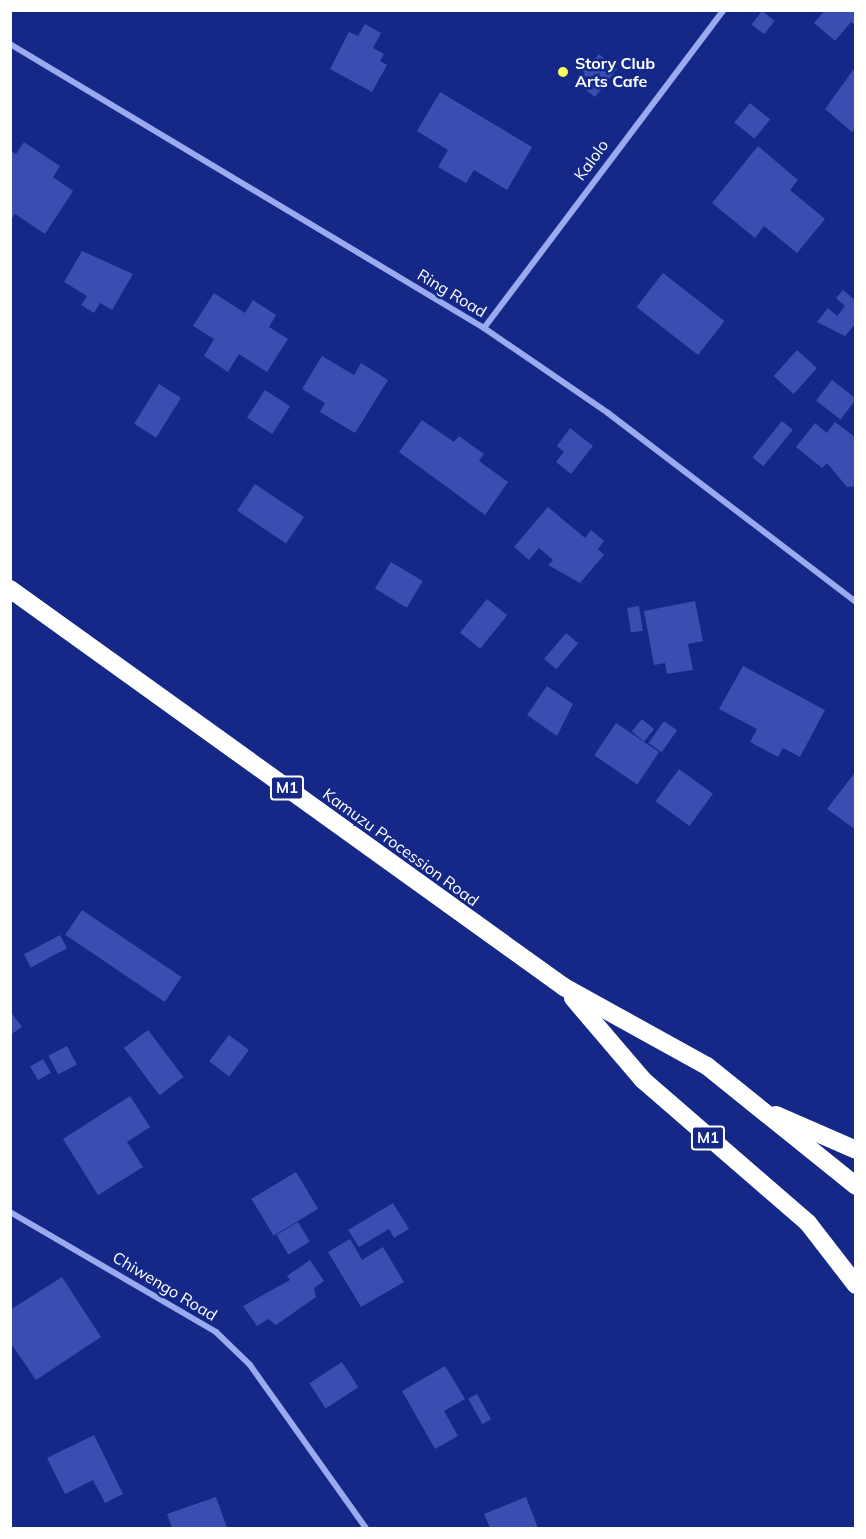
<!DOCTYPE html>
<html>
<head>
<meta charset="utf-8">
<style>
	body { margin:0 }
	#map { position:relative; width:866px; height:1539px; overflow:hidden; background:#152888; font-family:Mulish,sans-serif }
	div>[style] { position:absolute }
	[style*='--x'] { left:calc(var(--x)*1px); top:calc(var(--y)*1px); width:calc(var(--w)*1px); rotate:calc(var(--a)*1deg) }
	.building>* { inset:0; background:#394eb0; transform-origin:0 0 }
	.street>* { height:6px; margin:-3px; padding:0 3px; transform-origin:3px; border-radius:3px; background:#9baaef }
	.highway>* { height:18px; margin:-9px; padding:0 9px; transform-origin:9px; border-radius:9px; background:#fff }
	.dots>* { width:16px; height:16px; translate:-50% -50%; box-sizing:border-box; border:3px solid #152888; border-radius:50% }
	span { translate:-50% -50%; white-space:nowrap; text-align:center; line-height:1.15; -webkit-text-stroke:5px #152888; paint-order:stroke }
	.shield-label span { padding:2px 4px; background:#152888; border:2px solid; border-radius:4px; -webkit-text-stroke-width:0 }
	.shield-label { font-size:15px; color:#fff; font-weight:700 }
	.poi-label { font-size:16px; color:#fff; font-weight:700 }
	.left { translate:0 -50%; text-align:left }
	.street-label { font-size:16px; color:#fff }
	.frame { position:absolute; inset:0; border:12px solid #fff; pointer-events:none }
</style>
</head>
<body>
<div id="map">
	<div class="building">
		<i style="clip-path:polygon(825px 10px,856px 10px,856px 26px,851px 22px,835px 41px,814px 23px)"></i>
		<i style="left:762px;top:11px;width:16px;height:17px;rotate:38deg"></i>
		<i style="clip-path:polygon(365px 24px,381px 33px,373px 48px,384px 54px,380px 61px,387px 65px,372px 92px,330px 69px,349px 32px,358px 36px)"></i>
		<i style="clip-path:polygon(599px 54px,617px 69px,595px 97px,577px 83px,585px 73px,578px 67px,586px 57px,593px 62px)"></i>
		<i style="clip-path:polygon(856px 66px,856px 128px,852px 132px,825px 109px)"></i>
		<i style="clip-path:polygon(440px 92px,532px 147px,507px 190px,474px 170px,466px 183px,438px 167px,448px 150px,417px 131px)"></i>
		<i style="left:750px;top:103px;width:26px;height:25px;rotate:39deg"></i>
		<i style="clip-path:polygon(24px 142px,60px 166px,53px 177px,73px 191px,45px 234px,15px 214px,10px 221px,10px 150px,16px 154px)"></i>
		<i style="clip-path:polygon(758px 146px,798px 180px,790px 190px,825px 219px,797px 253px,764px 226px,755px 238px,712px 203px)"></i>
		<i style="clip-path:polygon(82px 251px,133px 274px,112px 310px,100px 303px,94px 313px,81px 305px,87px 296px,64px 282px)"></i>
		<i style="left:663px;top:273px;width:78px;height:43px;rotate:38deg"></i>
		<i style="clip-path:polygon(843px 290px,856px 301px,856px 323px,845px 336px,817px 322px,828px 308px,837px 316px,845px 306px,836px 298px)"></i>
		<i style="clip-path:polygon(214px 293px,245px 313px,253px 300px,276px 315px,269px 327px,288px 339px,267px 372px,239px 354px,228px 372px,204px 356px,214px 339px,193px 326px)"></i>
		<i style="left:797px;top:350px;width:27px;height:35px;rotate:42deg"></i>
		<i style="clip-path:polygon(322px 356px,354px 375px,361px 363px,388px 380px,355px 433px,320px 412px,325px 403px,302px 389px)"></i>
		<i style="left:832px;top:380px;width:31px;height:26px;rotate:38deg"></i>
		<i style="left:159px;top:384px;width:26px;height:47px;rotate:32deg"></i>
		<i style="left:265px;top:390px;width:30px;height:33px;rotate:33deg"></i>
		<i style="clip-path:polygon(422px 420px,454px 442px,459px 436px,484px 454px,479px 461px,508px 482px,485px 515px,399px 452px)"></i>
		<i style="left:782px;top:421px;width:14px;height:47px;rotate:39deg"></i>
		<i style="clip-path:polygon(835px 422px,856px 438px,856px 486px,847px 487px,827px 463px,822px 468px,796px 447px,815px 423px,827px 433px)"></i>
		<i style="clip-path:polygon(570px 428px,593px 446px,571px 474px,556px 462px,564px 452px,557px 446px)"></i>
		<i style="left:255px;top:484px;width:59px;height:32px;rotate:34deg"></i>
		<i style="clip-path:polygon(548px 507px,585px 538px,591px 530px,604px 541px,598px 549px,604px 555px,580px 583px,548px 565px,553px 560px,539px 548px,529px 560px,514px 547px)"></i>
		<i style="left:391px;top:562px;width:37px;height:31px;rotate:31deg"></i>
		<i style="left:487px;top:599px;width:26px;height:43px;rotate:39deg"></i>
		<i style="clip-path:polygon(695px 601px,703px 641px,688px 644px,693px 670px,667px 674px,665px 663px,654px 665px,644px 611px)"></i>
		<i style="left:639px;top:606px;width:25px;height:12px;rotate:81deg"></i>
		<i style="left:566px;top:633px;width:16px;height:34px;rotate:40deg"></i>
		<i style="clip-path:polygon(743px 666px,825px 710px,800px 757px,783px 748px,778px 757px,750px 742px,757px 729px,719px 709px)"></i>
		<i style="clip-path:polygon(547px 686px,573px 704px,557px 736px,527px 715px)"></i>
		<i style="left:642px;top:719px;width:16px;height:16px;rotate:40deg"></i>
		<i style="left:664px;top:721px;width:16px;height:27px;rotate:35deg"></i>
		<i style="left:616px;top:723px;width:52px;height:39px;rotate:34deg"></i>
		<i style="left:679px;top:769px;width:42px;height:40px;rotate:36deg"></i>
		<i style="clip-path:polygon(856px 771px,856px 830px,827px 809px)"></i>
		<i style="left:82px;top:910px;width:120px;height:30px;rotate:34deg"></i>
		<i style="left:60px;top:935px;width:15px;height:41px;rotate:62deg"></i>
		<i style="clip-path:polygon(10px 1011px,22px 1027px,10px 1035px)"></i>
		<i style="left:148px;top:1030px;width:59px;height:30px;rotate:53deg"></i>
		<i style="left:229px;top:1035px;width:25px;height:33px;rotate:37deg"></i>
		<i style="left:67px;top:1046px;width:21px;height:21px;rotate:62deg"></i>
		<i style="left:43px;top:1059px;width:16px;height:15px;rotate:60deg"></i>
		<i style="clip-path:polygon(130px 1096px,150px 1127px,127px 1142px,143px 1167px,98px 1195px,63px 1139px)"></i>
		<i style="left:296px;top:1172px;width:43px;height:52px;rotate:59deg"></i>
		<i style="clip-path:polygon(393px 1203px,409px 1229px,394px 1238px,389px 1229px,359px 1247px,348px 1230px)"></i>
		<i style="left:298px;top:1222px;width:23px;height:25px;rotate:59deg"></i>
		<i style="clip-path:polygon(350px 1239px,362px 1260px,383px 1247px,404px 1282px,361px 1307px,328px 1252px)"></i>
		<i style="clip-path:polygon(310px 1260px,324px 1281px,314px 1288px,316px 1297px,276px 1325px,268px 1319px,257px 1326px,243px 1306px,290px 1280px,287px 1276px)"></i>
		<i style="clip-path:polygon(62px 1277px,101px 1337px,36px 1380px,10px 1342px,10px 1310px)"></i>
		<i style="left:342px;top:1362px;width:30px;height:39px;rotate:57deg"></i>
		<i style="clip-path:polygon(445px 1366px,465px 1399px,444px 1411px,458px 1436px,435px 1449px,402px 1391px)"></i>
		<i style="left:477px;top:1394px;width:29px;height:10px;rotate:61deg"></i>
		<i style="clip-path:polygon(94px 1435px,123px 1494px,105px 1503px,93px 1480px,65px 1494px,47px 1458px)"></i>
		<i style="clip-path:polygon(216px 1497px,227px 1528px,172px 1528px,167px 1514px)"></i>
		<i style="clip-path:polygon(526px 1497px,538px 1528px,490px 1528px,484px 1514px)"></i>
	</div>
	<div class="street">
		<i style="--x:10;--y:44;--w:553;--a:30.93"></i>
		<i style="--x:484;--y:328;--w:150;--a:34.4"></i>
		<i style="--x:608;--y:413;--w:312;--a:37.3"></i>
		<i style="--x:484;--y:328;--w:398;--a:-53"></i>
		<i style="--x:10;--y:1212;--w:238;--a:30.2"></i>
		<i style="--x:216;--y:1332;--w:47;--a:44.1"></i>
		<i style="--x:250;--y:1365;--w:200;--a:54.6"></i>
	</div>
	<div class="highway">
		<i style="--x:10;--y:589;--w:682;--a:35.69"></i>
		<i style="--x:564;--y:987;--w:163;--a:28.9"></i>
		<i style="--x:707;--y:1066;--w:191;--a:38.8"></i>
		<i style="--x:573;--y:998;--w:108;--a:49.5"></i>
		<i style="--x:643;--y:1080;--w:218;--a:40.9"></i>
		<i style="--x:808;--y:1223;--w:78;--a:52.3"></i>
		<i style="--x:776;--y:1115;--w:87;--a:23.6"></i>
	</div>
	<div class="dots">
		<i style="left:563px;top:72px;background:#fffc59"></i>
	</div>
	<div class="shield-label">
		<span style="left:287px;top:788px">M1</span>
		<span style="left:708px;top:1138px">M1</span>
	</div>
	<div class="poi-label">
		<span class="left" style="left:575px;top:72px">Story Club<br>Arts Cafe</span>
	</div>
	<div class="street-label">
		<span style="left:591px;top:160px;rotate:-54deg">Kalolo</span>
		<span style="left:452px;top:293px;rotate:31deg">Ring Road</span>
		<span style="left:401px;top:847px;rotate:36deg">Kamuzu Procession Road</span>
		<span style="left:165px;top:1286px;rotate:31deg">Chiwengo Road</span>
	</div>
	<div class="frame"></div>
</div>
</body>
</html>
